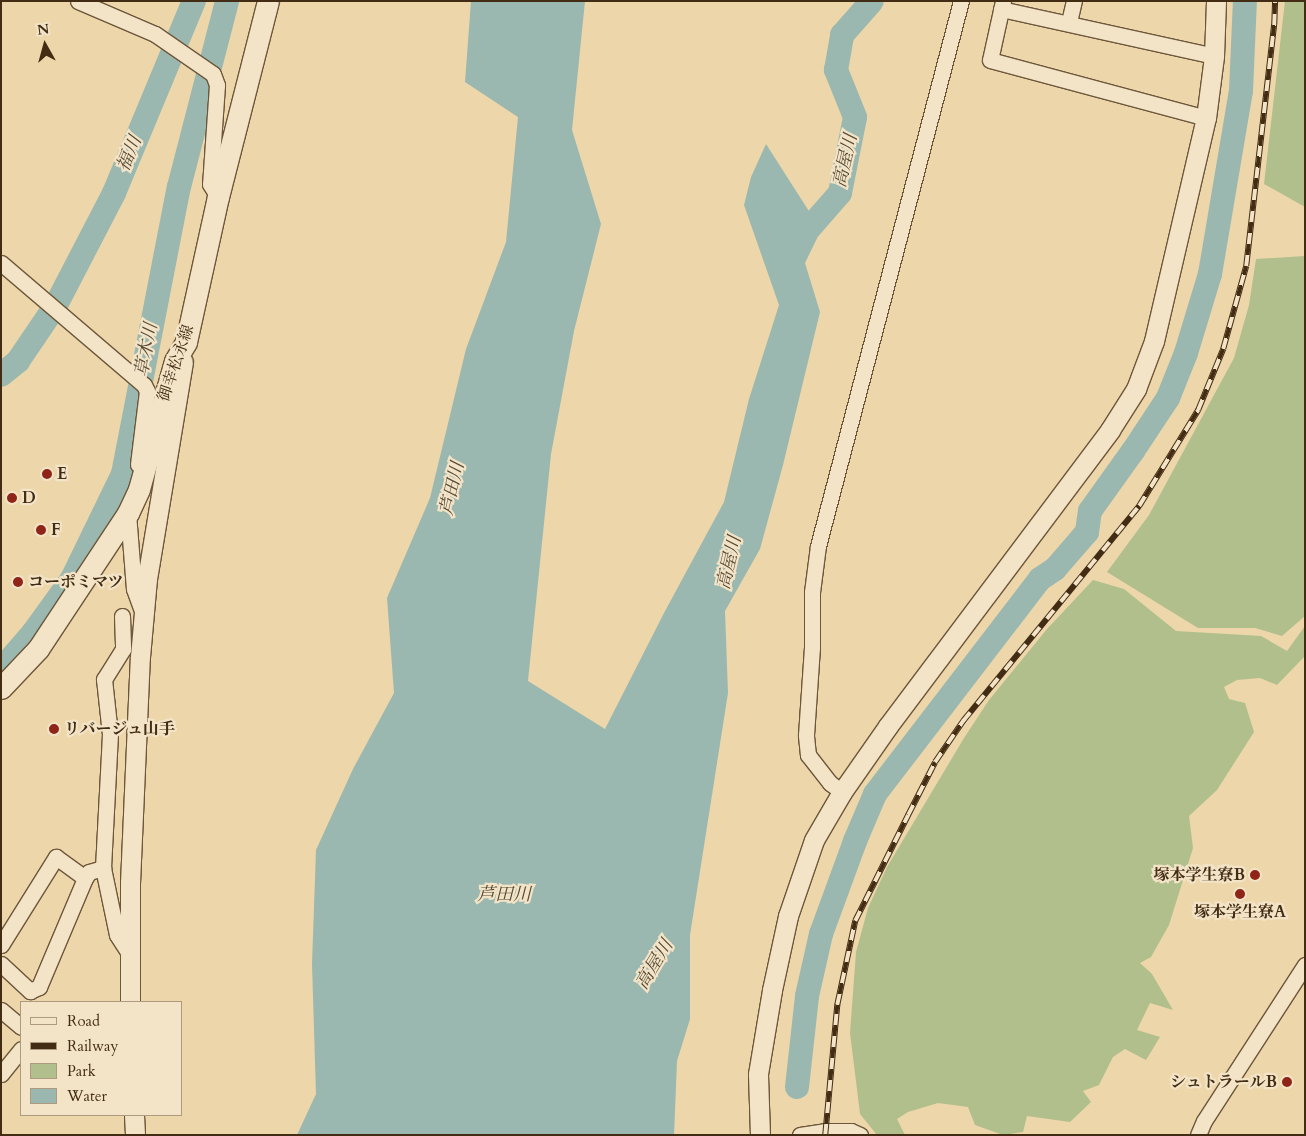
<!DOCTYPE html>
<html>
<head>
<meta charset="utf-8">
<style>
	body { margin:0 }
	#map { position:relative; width:1306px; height:1136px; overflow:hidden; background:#ecd6aa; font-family:Cardo,"Noto Serif JP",serif }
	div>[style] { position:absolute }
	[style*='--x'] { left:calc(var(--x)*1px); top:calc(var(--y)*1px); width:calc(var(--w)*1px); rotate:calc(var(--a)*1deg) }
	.green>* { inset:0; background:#b1bf8d }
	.water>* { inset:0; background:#9ab8af }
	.river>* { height:24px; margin:-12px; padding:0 12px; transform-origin:12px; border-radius:12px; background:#9ab8af }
	.roads { filter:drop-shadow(1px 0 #6d563a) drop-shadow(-1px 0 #6d563a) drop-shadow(0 1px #6d563a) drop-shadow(0 -1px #6d563a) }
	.minor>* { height:15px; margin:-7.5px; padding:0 7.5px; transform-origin:7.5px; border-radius:7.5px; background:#f3e4c8 }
	.tertiary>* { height:19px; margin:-9.5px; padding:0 9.5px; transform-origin:9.5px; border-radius:9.5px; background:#f3e4c8 }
	.secondary>* { height:21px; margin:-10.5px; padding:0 10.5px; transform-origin:10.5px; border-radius:10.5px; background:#f3e4c8 }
	.rail>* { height:5.5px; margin-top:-2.75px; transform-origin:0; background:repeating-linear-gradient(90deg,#f3e4c8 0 11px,#432c14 0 22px); box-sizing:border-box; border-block:1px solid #432c14 }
	.dots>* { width:14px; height:14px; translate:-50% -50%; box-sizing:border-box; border:2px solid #f3e4c8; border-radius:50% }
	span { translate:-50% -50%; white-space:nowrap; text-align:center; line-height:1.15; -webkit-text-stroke:4.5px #f3e4c8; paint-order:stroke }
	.street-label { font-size:16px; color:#432c14 }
	.poi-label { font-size:16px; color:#432c14; font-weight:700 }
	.left { translate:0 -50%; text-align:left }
	.right { translate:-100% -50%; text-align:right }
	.water-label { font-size:18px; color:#544833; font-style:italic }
	.frame { position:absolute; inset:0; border:2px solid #432c14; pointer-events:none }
	.legend { position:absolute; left:20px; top:1001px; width:162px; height:115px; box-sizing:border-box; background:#f3e4c8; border:1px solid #ad9a80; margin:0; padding:6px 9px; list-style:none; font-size:15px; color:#432c14 }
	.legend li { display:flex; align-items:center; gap:10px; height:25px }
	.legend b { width:25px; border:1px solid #ad9a80 }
	.north { position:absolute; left:20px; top:20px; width:50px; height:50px; -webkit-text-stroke:4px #f3e4c8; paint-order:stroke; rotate:353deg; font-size:14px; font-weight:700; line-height:20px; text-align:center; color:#432c14 }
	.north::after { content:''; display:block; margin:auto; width:18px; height:22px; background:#432c14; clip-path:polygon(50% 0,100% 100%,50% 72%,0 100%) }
</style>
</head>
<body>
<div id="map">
	<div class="green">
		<i style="clip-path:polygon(1285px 1px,1305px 1px,1305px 207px,1264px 184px)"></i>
		<i style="clip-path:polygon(1305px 256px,1305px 616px,1282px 636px,1255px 628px,1198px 628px,1107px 572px,1149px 515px,1234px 358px,1249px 305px,1256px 259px)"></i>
		<i style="clip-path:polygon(1093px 580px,1124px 589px,1176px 631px,1261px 636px,1287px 651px,1305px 626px,1305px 656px,1277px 685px,1260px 678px,1237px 680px,1224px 687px,1229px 699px,1245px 703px,1254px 732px,1217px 790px,1189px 816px,1193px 848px,1169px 925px,1151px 957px,1140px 963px,1152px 974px,1173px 1010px,1150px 1003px,1137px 1030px,1160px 1037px,1146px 1060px,1125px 1049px,1113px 1057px,1099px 1085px,1083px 1091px,1091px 1102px,1070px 1122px,1027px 1116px,1023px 1132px,1003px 1135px,975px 1125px,968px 1107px,938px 1103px,908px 1112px,897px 1119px,905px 1135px,877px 1135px,860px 1114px,850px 1033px,856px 952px,868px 908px,887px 867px,964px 738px,989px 700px,1047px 629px)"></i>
	</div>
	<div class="water">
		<i style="clip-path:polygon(471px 1px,585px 1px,572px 130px,601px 224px,574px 331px,551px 454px,528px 681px,605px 729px,664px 613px,724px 502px,749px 399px,779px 305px,744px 205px,751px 177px,766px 144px,821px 230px,805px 263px,820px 312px,783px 465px,760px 549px,725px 611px,728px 693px,690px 935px,690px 1019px,677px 1061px,674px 1135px,297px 1135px,316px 1094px,312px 964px,316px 850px,353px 769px,394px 693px,387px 598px,430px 498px,466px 349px,506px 242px,518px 117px,465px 82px)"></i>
	</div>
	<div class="river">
		<i style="--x:798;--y:247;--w:7;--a:-82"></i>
		<i style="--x:799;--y:240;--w:62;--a:-48.9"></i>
		<i style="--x:840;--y:193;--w:77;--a:-78.8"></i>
		<i style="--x:855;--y:117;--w:51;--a:-112"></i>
		<i style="--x:836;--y:70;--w:36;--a:-80"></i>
		<i style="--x:842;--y:35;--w:45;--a:-48.6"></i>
		<i style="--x:57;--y:303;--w:124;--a:-62.6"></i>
		<i style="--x:114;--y:193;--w:208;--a:-67.4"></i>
		<i style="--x:1;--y:375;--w:22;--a:-39"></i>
		<i style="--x:18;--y:361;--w:57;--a:-55.8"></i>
		<i style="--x:1;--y:670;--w:49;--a:-49.1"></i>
		<i style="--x:33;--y:633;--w:67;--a:-54.2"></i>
		<i style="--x:72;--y:579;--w:117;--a:-64.1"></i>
		<i style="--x:123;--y:474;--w:292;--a:-79"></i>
		<i style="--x:179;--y:187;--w:192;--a:-75.5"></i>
		<i style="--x:797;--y:1087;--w:92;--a:-83.7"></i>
		<i style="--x:807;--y:996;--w:64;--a:-77.3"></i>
		<i style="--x:821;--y:934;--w:99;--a:-69.9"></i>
		<i style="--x:855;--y:841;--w:51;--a:-66.9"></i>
		<i style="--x:875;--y:794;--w:271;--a:-52.5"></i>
		<i style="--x:1040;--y:579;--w:18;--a:-34"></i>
		<i style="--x:1055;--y:569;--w:49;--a:-49.1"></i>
		<i style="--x:1087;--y:532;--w:21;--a:-82"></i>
		<i style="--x:1090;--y:511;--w:74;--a:-54.4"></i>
		<i style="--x:1133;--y:451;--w:64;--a:-56.6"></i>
		<i style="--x:1168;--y:398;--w:48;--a:-68.2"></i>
		<i style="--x:1186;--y:353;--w:83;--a:-73.1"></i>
		<i style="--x:1210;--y:274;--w:186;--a:-80.4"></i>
		<i style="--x:1241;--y:91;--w:90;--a:-87.5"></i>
	</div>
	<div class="roads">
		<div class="minor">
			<i style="--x:78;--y:1;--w:84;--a:23.2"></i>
			<i style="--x:155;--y:34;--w:70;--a:34.6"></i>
			<i style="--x:213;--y:74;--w:12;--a:70"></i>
			<i style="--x:217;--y:85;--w:99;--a:94"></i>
			<i style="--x:210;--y:184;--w:15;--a:58"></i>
			<i style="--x:1003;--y:1;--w:60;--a:102.4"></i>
			<i style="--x:990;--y:60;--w:224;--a:15"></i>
			<i style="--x:1001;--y:9;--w:218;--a:12.4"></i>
			<i style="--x:1069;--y:22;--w:22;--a:-77"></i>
			<i style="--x:1;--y:263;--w:188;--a:40.5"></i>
			<i style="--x:144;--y:385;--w:7;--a:63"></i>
			<i style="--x:147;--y:391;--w:74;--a:97"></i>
			<i style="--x:128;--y:513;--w:76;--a:85.5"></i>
			<i style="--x:134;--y:589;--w:29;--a:70"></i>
			<i style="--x:122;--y:616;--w:33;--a:88"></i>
			<i style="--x:123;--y:649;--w:36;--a:122"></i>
			<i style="--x:104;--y:679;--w:55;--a:83.8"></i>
			<i style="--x:110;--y:734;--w:134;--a:93"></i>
			<i style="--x:103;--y:868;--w:68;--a:78.2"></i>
			<i style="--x:117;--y:935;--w:20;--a:57"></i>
			<i style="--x:842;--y:792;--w:15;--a:-143"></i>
			<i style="--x:830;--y:783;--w:36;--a:-128"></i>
			<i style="--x:808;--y:755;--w:20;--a:-96"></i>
			<i style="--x:806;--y:735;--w:87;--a:-86.1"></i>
			<i style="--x:812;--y:648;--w:56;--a:-90"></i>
			<i style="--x:812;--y:592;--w:46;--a:-82.6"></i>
			<i style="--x:818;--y:546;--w:563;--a:-75.3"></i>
			<i style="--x:1;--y:945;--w:104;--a:-58"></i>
			<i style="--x:56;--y:857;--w:36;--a:36"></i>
			<i style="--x:1;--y:964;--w:40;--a:43"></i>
			<i style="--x:30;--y:991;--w:10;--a:-24"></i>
			<i style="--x:39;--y:987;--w:118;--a:-67.1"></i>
			<i style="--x:85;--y:878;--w:7;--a:-56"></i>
			<i style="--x:89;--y:872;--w:15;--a:-16"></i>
			<i style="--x:1;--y:1010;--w:26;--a:40"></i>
			<i style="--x:1;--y:1074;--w:32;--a:-51"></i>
			<i style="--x:800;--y:1135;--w:25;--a:-9"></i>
			<i style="--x:825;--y:1131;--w:26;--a:0"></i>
			<i style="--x:851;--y:1131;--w:10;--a:24"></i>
			<i style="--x:1198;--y:1135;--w:15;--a:-67"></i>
			<i style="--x:1204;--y:1121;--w:186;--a:-57.1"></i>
		</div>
		<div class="tertiary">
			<i style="--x:130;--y:1002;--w:119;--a:-90"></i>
			<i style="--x:130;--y:883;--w:226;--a:-87.5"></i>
			<i style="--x:140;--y:657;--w:78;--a:-84.9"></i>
			<i style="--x:147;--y:579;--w:220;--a:-80.6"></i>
			<i style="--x:134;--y:1115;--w:20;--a:87"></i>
			<i style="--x:760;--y:1135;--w:61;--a:-91.9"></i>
			<i style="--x:758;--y:1074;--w:85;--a:-80.5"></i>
			<i style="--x:772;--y:990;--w:76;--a:-77.8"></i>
			<i style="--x:788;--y:916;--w:80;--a:-71.1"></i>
			<i style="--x:814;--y:840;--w:56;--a:-59.7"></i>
			<i style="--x:842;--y:792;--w:80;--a:-55.1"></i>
			<i style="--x:888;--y:726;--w:370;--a:-53.1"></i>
			<i style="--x:1110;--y:430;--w:49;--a:-57.6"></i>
			<i style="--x:1136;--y:389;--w:51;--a:-69.4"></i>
			<i style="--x:1154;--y:341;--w:229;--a:-76.9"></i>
			<i style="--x:1206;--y:118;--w:63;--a:-82.6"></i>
			<i style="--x:1214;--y:56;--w:55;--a:-87.9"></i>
		</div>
		<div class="secondary">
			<i style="--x:1;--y:688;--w:54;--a:-46.5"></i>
			<i style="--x:38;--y:649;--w:163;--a:-56.5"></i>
			<i style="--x:128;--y:513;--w:26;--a:-65"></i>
			<i style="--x:139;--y:489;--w:133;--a:-74.3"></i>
			<i style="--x:175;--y:361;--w:22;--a:-60"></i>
			<i style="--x:186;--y:342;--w:148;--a:-77.6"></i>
			<i style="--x:218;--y:197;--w:202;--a:-75.7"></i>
		</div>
	</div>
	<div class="rail">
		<i style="--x:825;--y:1135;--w:131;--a:-84.7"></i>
		<i style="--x:837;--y:1005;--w:86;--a:-77.9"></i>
		<i style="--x:855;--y:921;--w:119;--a:-63.4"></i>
		<i style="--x:908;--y:815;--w:59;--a:-63"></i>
		<i style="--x:935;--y:762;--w:50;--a:-55.7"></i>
		<i style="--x:963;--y:721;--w:278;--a:-50.7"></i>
		<i style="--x:1139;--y:506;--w:113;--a:-58.4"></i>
		<i style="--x:1198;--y:410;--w:66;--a:-67.7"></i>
		<i style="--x:1223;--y:349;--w:86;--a:-74.5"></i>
		<i style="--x:1246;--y:266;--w:243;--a:-83.4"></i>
		<i style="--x:1274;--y:25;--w:24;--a:-88"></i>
	</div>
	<div class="dots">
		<i style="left:47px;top:474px;background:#8f2418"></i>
		<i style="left:12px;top:498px;background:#8f2418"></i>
		<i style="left:41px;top:530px;background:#8f2418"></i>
		<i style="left:18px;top:582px;background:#8f2418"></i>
		<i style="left:54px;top:729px;background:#8f2418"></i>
		<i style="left:1255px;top:875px;background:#8f2418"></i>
		<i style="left:1240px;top:894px;background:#8f2418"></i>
		<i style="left:1287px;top:1082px;background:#8f2418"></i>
	</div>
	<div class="street-label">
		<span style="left:176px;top:363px;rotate:-71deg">御幸松永線</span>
	</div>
	<div class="poi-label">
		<span class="left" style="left:57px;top:474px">E</span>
		<span class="left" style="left:22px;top:498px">D</span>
		<span class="left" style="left:51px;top:530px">F</span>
		<span class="left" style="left:28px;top:582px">コーポミマツ</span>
		<span class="left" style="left:64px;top:729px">リバージュ山手</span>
		<span class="right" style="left:1245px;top:875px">塚本学生寮B</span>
		<span style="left:1240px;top:912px">塚本学生寮A</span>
		<span class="right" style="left:1277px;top:1082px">シュトラールB</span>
	</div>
	<div class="water-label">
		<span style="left:130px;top:154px;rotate:-67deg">福川</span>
		<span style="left:846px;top:161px;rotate:-77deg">高屋川</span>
		<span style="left:147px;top:350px;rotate:-79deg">草木川</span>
		<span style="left:453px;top:489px;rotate:-77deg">芦田川</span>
		<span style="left:730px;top:563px;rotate:-77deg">高屋川</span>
		<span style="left:504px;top:895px">芦田川</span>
		<span style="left:655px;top:965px;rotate:-59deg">高屋川</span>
	</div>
	<div class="frame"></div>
	<ul class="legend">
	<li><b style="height:6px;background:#f3e4c8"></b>Road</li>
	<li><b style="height:6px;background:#432c14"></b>Railway</li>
	<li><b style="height:14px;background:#b1bf8d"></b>Park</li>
	<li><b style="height:14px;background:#9ab8af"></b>Water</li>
	</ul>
	<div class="north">N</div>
</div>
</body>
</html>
